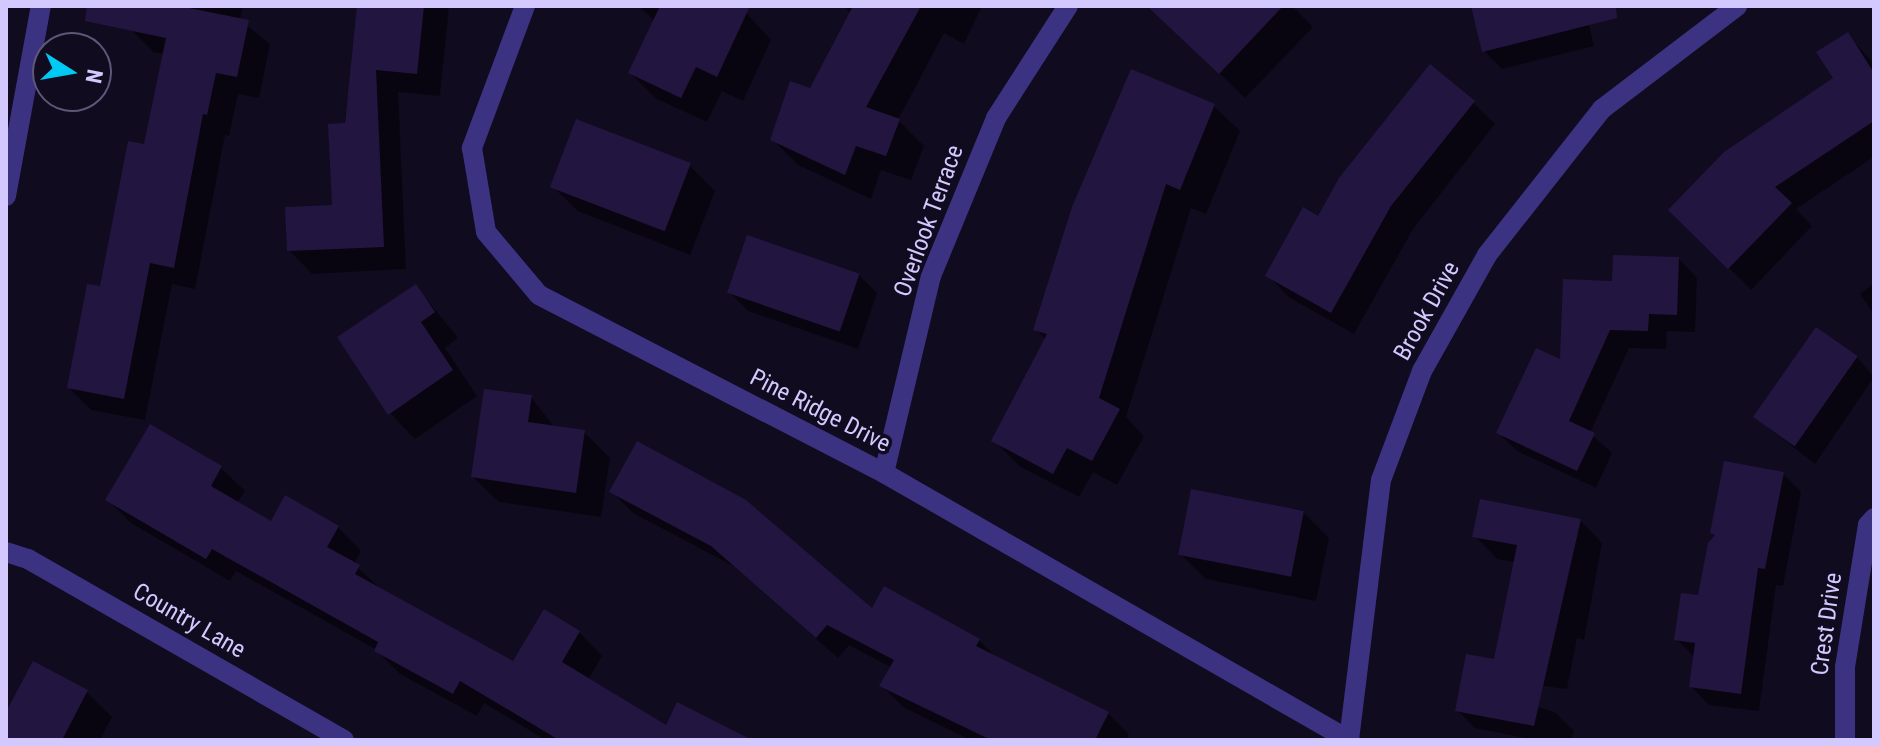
<!DOCTYPE html>
<html>
<head>
<meta charset="utf-8">
<style>
	body { margin:0 }
	#map { position:relative; width:1880px; height:746px; overflow:hidden; background:#100b1f; font-family:"Roboto Condensed",sans-serif }
	div>[style] { position:absolute }
	[style*='--x'] { left:calc(var(--x)*1px); top:calc(var(--y)*1px); width:calc(var(--w)*1px); rotate:calc(var(--a)*1deg) }
	.shadow>* { inset:0; background:#0007 }
	.building>* { inset:0; background:#221641; transform-origin:0 0 }
	.minor>* { height:20px; margin:-10px; padding:0 10px; transform-origin:10px; border-radius:10px; background:#3b3381 }
	span { translate:-50% -50%; white-space:nowrap; text-align:center; line-height:1.15; -webkit-text-stroke:7px #100b1f; paint-order:stroke }
	.street-label { font-size:24px; color:#d3c9ff }
	.frame { position:absolute; inset:0; border:8px solid #d3c9ff; pointer-events:none }
	.north { position:absolute; left:32px; top:32px; width:80px; height:80px; box-sizing:border-box; background:#100b1f; border:2px solid #5e5779; border-radius:50%; rotate:101deg; font-size:22px; font-weight:700; line-height:32px; text-align:center; color:#d3c9ff }
	.north::after { content:''; display:block; margin:auto; width:28px; height:36px; background:#00caf4; clip-path:polygon(50% 0,100% 100%,50% 72%,0 100%) }
</style>
</head>
<body>
<div id="map">
	<div class="shadow">
		<i style="clip-path:polygon(136px 6px,243px 6px,240px 20px,270px 44px,259px 98px,238px 94px,229px 136px,225px 135px,195px 289px,172px 284px,145px 420px,91px 410px,69px 388px,146px 146px,165px 54px,153px 52px,131px 29px)"></i>
		<i style="clip-path:polygon(359px 6px,449px 6px,440px 96px,398px 92px,406px 269px,312px 274px,289px 250px,334px 207px)"></i>
		<i style="clip-path:polygon(639px 6px,740px 6px,771px 40px,743px 101px,722px 91px,707px 122px,655px 98px,630px 73px,654px 21px)"></i>
		<i style="clip-path:polygon(843px 6px,982px 6px,964px 44px,944px 33px,898px 120px,924px 146px,911px 180px,881px 170px,871px 199px,798px 165px,772px 139px,811px 90px,851px 14px)"></i>
		<i style="clip-path:polygon(1174px 6px,1292px 6px,1313px 27px,1245px 98px,1188px 43px)"></i>
		<i style="clip-path:polygon(1473px 6px,1595px 6px,1586px 12px,1594px 46px,1502px 69px,1484px 51px)"></i>
		<i style="clip-path:polygon(1848px 35px,1874px 64px,1874px 157px,1796px 209px,1812px 226px,1751px 290px,1671px 210px,1836px 79px)"></i>
		<i style="clip-path:polygon(1473px 102px,1495px 124px,1413px 229px,1354px 334px,1290px 298px,1268px 276px,1319px 219px)"></i>
		<i style="clip-path:polygon(1214px 106px,1240px 131px,1206px 214px,1191px 208px,1126px 417px,1144px 436px,1117px 485px,1093px 472px,1079px 497px,1019px 466px,994px 440px,1047px 340px,1036px 330px)"></i>
		<i style="clip-path:polygon(690px 166px,715px 191px,690px 255px,578px 211px,552px 186px)"></i>
		<i style="clip-path:polygon(1679px 259px,1697px 278px,1695px 332px,1667px 331px,1666px 349px,1629px 348px,1590px 433px,1612px 453px,1596px 488px,1517px 451px,1498px 433px,1561px 362px,1614px 283px)"></i>
		<i style="clip-path:polygon(859px 275px,877px 293px,858px 349px,748px 311px,730px 293px)"></i>
		<i style="clip-path:polygon(1874px 283px,1874px 314px,1860px 294px)"></i>
		<i style="clip-path:polygon(416px 286px,458px 338px,445px 348px,477px 396px,415px 439px,390px 413px)"></i>
		<i style="clip-path:polygon(1857px 357px,1874px 377px,1815px 464px,1756px 418px)"></i>
		<i style="clip-path:polygon(531px 397px,555px 428px,584px 432px,610px 458px,601px 517px,499px 502px,473px 477px)"></i>
		<i style="clip-path:polygon(151px 426px,221px 468px,245px 491px,237px 503px,272px 524px,338px 527px,361px 551px,354px 564px,382px 590px,514px 664px,579px 632px,602px 656px,588px 680px,667px 728px,748px 740px,546px 740px,484px 703px,477px 716px,400px 674px,375px 649px,236px 571px,230px 581px,131px 523px,108px 500px)"></i>
		<i style="clip-path:polygon(1783px 474px,1801px 492px,1783px 586px,1776px 585px,1759px 711px,1709px 705px,1691px 686px,1695px 658px,1676px 639px,1699px 598px,1716px 536px,1712px 532px)"></i>
		<i style="clip-path:polygon(612px 492px,872px 611px,979px 640px,998px 659px,1108px 713px,1129px 734px,1126px 740px,970px 740px,903px 707px,882px 686px,892px 668px,849px 645px,838px 658px,735px 567px,633px 513px)"></i>
		<i style="clip-path:polygon(1303px 512px,1329px 538px,1316px 601px,1206px 579px,1180px 554px)"></i>
		<i style="clip-path:polygon(1580px 520px,1602px 543px,1584px 640px,1577px 638px,1567px 689px,1519px 683px,1515px 562px,1497px 559px,1475px 536px)"></i>
		<i style="clip-path:polygon(1463px 680px,1556px 713px,1574px 731px,1571px 740px,1535px 740px,1475px 728px,1457px 710px)"></i>
		<i style="clip-path:polygon(87px 692px,112px 717px,100px 740px,6px 740px,6px 716px)"></i>
	</div>
	<div class="building">
		<i style="clip-path:polygon(87px 6px,179px 6px,249px 20px,237px 77px,216px 73px,207px 115px,203px 114px,174px 268px,150px 263px,124px 399px,67px 388px,87px 284px,100px 286px,128px 141px,144px 144px,166px 38px,85px 21px)"></i>
		<i style="clip-path:polygon(357px 6px,424px 6px,417px 74px,376px 70px,384px 247px,287px 251px,285px 207px,332px 205px,328px 124px,345px 123px)"></i>
		<i style="clip-path:polygon(660px 6px,750px 6px,717px 77px,696px 67px,681px 98px,628px 73px)"></i>
		<i style="clip-path:polygon(853px 6px,921px 6px,866px 107px,900px 119px,886px 156px,856px 146px,845px 175px,770px 140px,790px 81px,810px 88px)"></i>
		<i style="clip-path:polygon(1147px 6px,1283px 6px,1219px 74px)"></i>
		<i style="clip-path:polygon(1471px 6px,1616px 6px,1617px 18px,1482px 52px)"></i>
		<i style="clip-path:polygon(1848px 32px,1874px 73px,1874px 121px,1775px 187px,1792px 203px,1728px 269px,1668px 210px,1724px 152px,1833px 78px,1816px 52px)"></i>
		<i style="clip-path:polygon(1430px 64px,1475px 101px,1391px 206px,1331px 313px,1265px 276px,1303px 207px,1318px 216px,1339px 178px)"></i>
		<i style="clip-path:polygon(1131px 69px,1215px 104px,1180px 190px,1166px 184px,1099px 398px,1120px 409px,1092px 461px,1067px 448px,1053px 474px,991px 441px,1047px 334px,1033px 330px,1072px 207px)"></i>
		<i style="left:576px;top:119px;width:123px;height:73px;rotate:21deg"></i>
		<i style="left:747px;top:235px;width:119px;height:61px;rotate:19deg"></i>
		<i style="clip-path:polygon(1613px 255px,1679px 257px,1677px 315px,1649px 314px,1648px 331px,1610px 330px,1569px 421px,1595px 433px,1577px 471px,1496px 433px,1536px 348px,1560px 359px,1563px 279px,1612px 281px)"></i>
		<i style="clip-path:polygon(416px 284px,435px 312px,421px 322px,453px 370px,388px 415px,337px 337px)"></i>
		<i style="left:1816px;top:327px;width:51px;height:110px;rotate:35deg"></i>
		<i style="clip-path:polygon(484px 389px,532px 395px,528px 422px,585px 430px,576px 493px,471px 477px)"></i>
		<i style="clip-path:polygon(150px 424px,222px 466px,211px 486px,271px 521px,285px 495px,339px 526px,327px 547px,360px 565px,355px 574px,513px 661px,544px 609px,580px 631px,562px 662px,666px 725px,677px 702px,752px 740px,559px 740px,460px 681px,453px 694px,374px 651px,378px 642px,212px 549px,206px 559px,105px 500px)"></i>
		<i style="clip-path:polygon(637px 441px,746px 500px,872px 608px,884px 586px,980px 639px,976px 646px,1109px 712px,1095px 740px,991px 740px,879px 686px,894px 660px,827px 625px,816px 638px,711px 546px,609px 492px)"></i>
		<i style="clip-path:polygon(1724px 461px,1784px 472px,1765px 569px,1758px 568px,1741px 694px,1689px 687px,1695px 643px,1674px 640px,1681px 593px,1698px 595px,1708px 543px,1715px 535px,1710px 533px)"></i>
		<i style="left:1191px;top:489px;width:115px;height:67px;rotate:11deg"></i>
		<i style="clip-path:polygon(1480px 499px,1581px 519px,1534px 726px,1455px 711px,1466px 654px,1494px 659px,1517px 545px,1472px 537px)"></i>
		<i style="clip-path:polygon(33px 661px,88px 690px,62px 740px,6px 740px,6px 712px)"></i>
	</div>
	<div class="minor">
		<i style="--x:525;--y:6;--w:152;--a:110.5"></i>
		<i style="--x:472;--y:148;--w:85;--a:80.5"></i>
		<i style="--x:486;--y:232;--w:82;--a:49.9"></i>
		<i style="--x:539;--y:295;--w:388;--a:27.3"></i>
		<i style="--x:884;--y:473;--w:536;--a:29.86"></i>
		<i style="--x:6;--y:196;--w:193;--a:-79.6"></i>
		<i style="--x:884;--y:473;--w:203;--a:-76.6"></i>
		<i style="--x:931;--y:276;--w:171;--a:-67.6"></i>
		<i style="--x:996;--y:118;--w:133;--a:-57.3"></i>
		<i style="--x:6;--y:552;--w:23;--a:18"></i>
		<i style="--x:28;--y:559;--w:364;--a:29.8"></i>
		<i style="--x:1349;--y:740;--w:262;--a:-83"></i>
		<i style="--x:1381;--y:480;--w:116;--a:-69.4"></i>
		<i style="--x:1422;--y:371;--w:133;--a:-60.7"></i>
		<i style="--x:1487;--y:255;--w:186;--a:-51.8"></i>
		<i style="--x:1602;--y:109;--w:170;--a:-37.3"></i>
		<i style="--x:1845;--y:740;--w:73;--a:-90"></i>
		<i style="--x:1845;--y:667;--w:144;--a:-80.8"></i>
		<i style="--x:1868;--y:525;--w:9;--a:-49"></i>
	</div>
	<div class="street-label">
		<span style="left:929px;top:221px;rotate:-70deg">Overlook Terrace</span>
		<span style="left:1427px;top:311px;rotate:-61deg">Brook Drive</span>
		<span style="left:820px;top:411px;rotate:27deg">Pine Ridge Drive</span>
		<span style="left:189px;top:621px;rotate:30deg">Country Lane</span>
		<span style="left:1827px;top:624px;rotate:-82deg">Crest Drive</span>
	</div>
	<div class="frame"></div>
	<div class="north">N</div>
</div>
</body>
</html>
